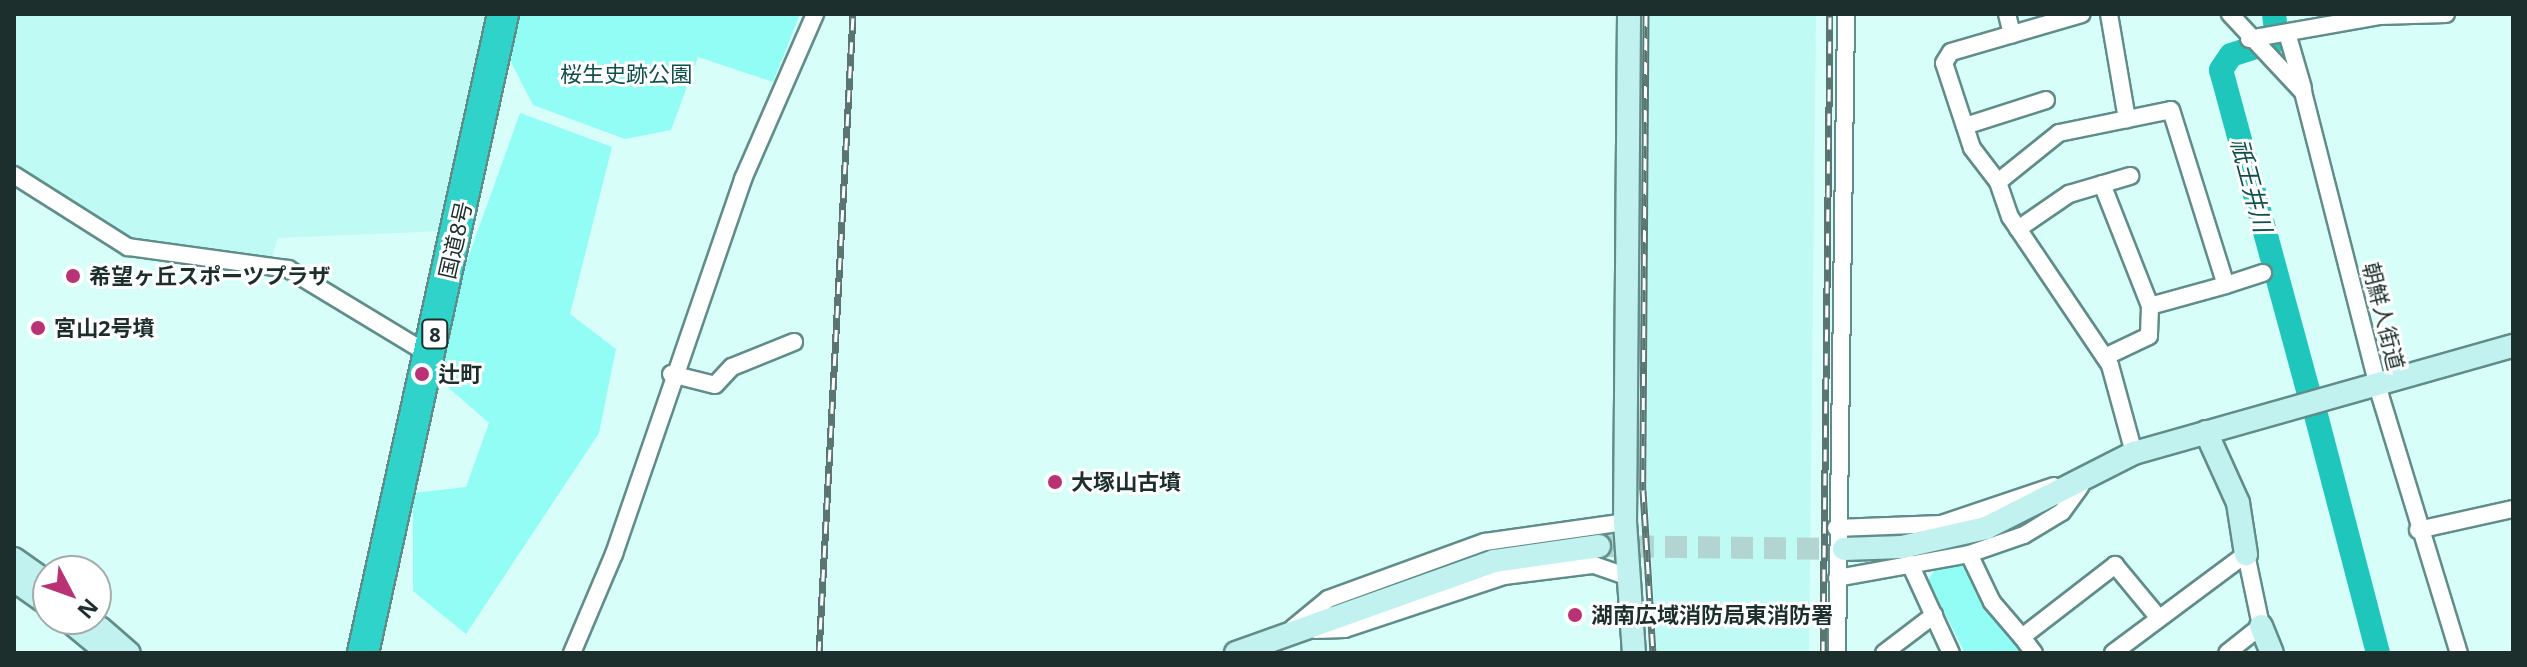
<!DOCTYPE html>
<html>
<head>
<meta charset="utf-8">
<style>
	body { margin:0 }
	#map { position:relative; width:2527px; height:667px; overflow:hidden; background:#d8fefa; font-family:"Noto Sans","Noto Sans JP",sans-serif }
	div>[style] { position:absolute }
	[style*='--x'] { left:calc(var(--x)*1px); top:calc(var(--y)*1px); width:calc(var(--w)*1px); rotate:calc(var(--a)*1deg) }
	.built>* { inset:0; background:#c0faf4 }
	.green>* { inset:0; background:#92fdf4 }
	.river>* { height:24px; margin:-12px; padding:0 12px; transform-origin:12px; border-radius:12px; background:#1ec6bc }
	.secondary-tunnel>* { height:22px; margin-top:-11px; transform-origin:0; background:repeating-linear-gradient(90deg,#b2d5d1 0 22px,transparent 0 33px) }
	.roads { filter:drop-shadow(2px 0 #608d89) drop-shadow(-2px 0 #608d89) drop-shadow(0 2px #608d89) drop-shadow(0 -2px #608d89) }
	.street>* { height:16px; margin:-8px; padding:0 8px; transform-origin:8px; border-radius:8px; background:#fff }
	.secondary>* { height:22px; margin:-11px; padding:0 11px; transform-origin:11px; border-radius:11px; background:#c1f2ef }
	.highway>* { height:30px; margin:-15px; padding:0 15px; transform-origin:15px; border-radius:15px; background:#2fd3c9 }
	.rail>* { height:7px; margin-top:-3.5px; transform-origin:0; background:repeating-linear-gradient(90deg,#fff 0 12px,#5b7572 0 24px); box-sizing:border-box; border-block:2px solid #5b7572 }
	.dots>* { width:22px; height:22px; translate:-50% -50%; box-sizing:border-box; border:4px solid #fff; border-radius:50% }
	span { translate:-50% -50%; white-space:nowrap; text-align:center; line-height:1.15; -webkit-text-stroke:6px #fff; paint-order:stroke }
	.shield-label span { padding:2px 6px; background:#fff; border:2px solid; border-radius:6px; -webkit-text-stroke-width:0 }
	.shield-label { font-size:20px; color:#1c2f2d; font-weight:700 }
	.park-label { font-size:22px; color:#0e4f4b }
	.street-label { font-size:22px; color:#1c2f2d }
	.poi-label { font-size:22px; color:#1c2f2d; font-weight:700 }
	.left { translate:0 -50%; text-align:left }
	.water-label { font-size:24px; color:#11514d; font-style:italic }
	.frame { position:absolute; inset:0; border:16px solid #1c2f2d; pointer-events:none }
	.north { position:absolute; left:32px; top:555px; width:80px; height:80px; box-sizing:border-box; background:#fff; border:2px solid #a4acab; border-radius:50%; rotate:131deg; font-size:22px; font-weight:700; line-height:32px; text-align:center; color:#1c2f2d }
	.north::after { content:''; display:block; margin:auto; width:28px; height:36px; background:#b93273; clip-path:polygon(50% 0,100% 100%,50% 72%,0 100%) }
</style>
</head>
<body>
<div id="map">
	<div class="built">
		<i style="clip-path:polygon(14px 14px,493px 14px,444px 231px,278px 238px,271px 261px,114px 234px,14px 162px)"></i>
		<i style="clip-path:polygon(1649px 14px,1816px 14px,1809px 653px,1657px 653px,1647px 486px)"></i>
	</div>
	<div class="green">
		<i style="clip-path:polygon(514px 14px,800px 14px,773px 82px,698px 57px,671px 130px,625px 139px,533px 105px,511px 62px)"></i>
		<i style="clip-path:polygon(520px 113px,612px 147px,570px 314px,616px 349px,599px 433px,466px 634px,413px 591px,413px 493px,466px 487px,489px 423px,428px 370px)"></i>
		<i style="clip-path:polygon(1965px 564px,1973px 569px,2030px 653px,1965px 653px,1928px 580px,1934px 571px)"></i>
	</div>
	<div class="river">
		<i style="--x:2274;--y:14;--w:26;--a:83"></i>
		<i style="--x:2277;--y:40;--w:48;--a:161.9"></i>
		<i style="--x:2231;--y:55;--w:18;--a:124"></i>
		<i style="--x:2221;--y:70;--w:332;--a:74.8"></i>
		<i style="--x:2316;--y:415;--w:246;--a:75.4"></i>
	</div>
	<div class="secondary-tunnel">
		<i style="--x:1599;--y:546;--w:245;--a:0.7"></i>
	</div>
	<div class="roads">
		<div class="street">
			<i style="--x:2007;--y:14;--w:21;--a:76"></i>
			<i style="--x:2109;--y:14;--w:107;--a:80.3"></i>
			<i style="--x:2230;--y:14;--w:107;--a:46.9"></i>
			<i style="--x:2303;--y:92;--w:313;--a:75.7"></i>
			<i style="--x:2380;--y:395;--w:270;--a:73"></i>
			<i style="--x:2287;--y:33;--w:57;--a:73.8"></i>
			<i style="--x:2249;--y:39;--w:132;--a:-10"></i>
			<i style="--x:2379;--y:16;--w:67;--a:-1.7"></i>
			<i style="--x:1965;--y:126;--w:85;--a:-17.8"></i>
			<i style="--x:14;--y:175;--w:135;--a:32.3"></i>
			<i style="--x:128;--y:247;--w:162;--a:7.8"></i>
			<i style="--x:288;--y:269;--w:166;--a:31.2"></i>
			<i style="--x:1998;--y:182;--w:43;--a:-127.4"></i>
			<i style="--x:1972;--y:148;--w:89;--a:-108.2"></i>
			<i style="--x:1944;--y:63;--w:13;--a:-58"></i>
			<i style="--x:1951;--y:52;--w:136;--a:-16.2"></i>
			<i style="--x:2102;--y:184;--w:131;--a:68.5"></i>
			<i style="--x:2150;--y:306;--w:30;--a:92"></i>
			<i style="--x:2149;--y:336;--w:49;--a:154.5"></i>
			<i style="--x:2018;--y:229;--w:62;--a:-34.5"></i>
			<i style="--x:2069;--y:194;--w:64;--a:-16.4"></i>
			<i style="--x:2226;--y:285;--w:39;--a:-18"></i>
			<i style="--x:671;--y:374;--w:45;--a:14"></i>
			<i style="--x:715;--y:385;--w:25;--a:-47"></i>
			<i style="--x:732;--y:367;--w:67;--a:-22"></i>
			<i style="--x:2134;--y:453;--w:91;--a:-105.3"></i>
			<i style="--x:2110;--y:365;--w:179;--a:-124"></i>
			<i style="--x:2010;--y:217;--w:37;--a:-109"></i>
			<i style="--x:1998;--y:182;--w:78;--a:-38.8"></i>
			<i style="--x:2059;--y:133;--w:114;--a:-11.6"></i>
			<i style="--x:2171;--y:110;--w:183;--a:72.6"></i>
			<i style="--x:2226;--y:285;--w:79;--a:164.6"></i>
			<i style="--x:1836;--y:528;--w:105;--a:-2.2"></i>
			<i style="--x:1941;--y:524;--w:119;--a:-18.6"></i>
			<i style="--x:2418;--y:530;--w:97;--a:-12.5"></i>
			<i style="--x:1969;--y:554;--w:53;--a:64.4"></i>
			<i style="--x:1992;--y:602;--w:46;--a:49.4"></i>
			<i style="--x:1910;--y:564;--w:98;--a:65.3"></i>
			<i style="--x:1837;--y:578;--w:134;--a:-10.3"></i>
			<i style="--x:1969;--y:554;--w:58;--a:-19.1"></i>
			<i style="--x:2024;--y:535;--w:44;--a:-31.2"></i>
			<i style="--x:2062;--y:512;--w:31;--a:-54"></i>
			<i style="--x:1293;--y:628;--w:45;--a:-39.6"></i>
			<i style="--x:1328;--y:599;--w:167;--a:-20"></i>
			<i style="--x:1485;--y:542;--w:141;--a:-8.1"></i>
			<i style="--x:1315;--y:630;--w:30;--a:-2"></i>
			<i style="--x:1345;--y:629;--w:168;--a:-18.4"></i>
			<i style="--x:1504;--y:576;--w:91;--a:-7"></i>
			<i style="--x:1594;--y:565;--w:36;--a:19"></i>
			<i style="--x:572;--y:653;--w:108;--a:-67"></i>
			<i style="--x:614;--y:554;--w:397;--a:-71"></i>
			<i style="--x:743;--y:179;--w:180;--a:-66.4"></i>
			<i style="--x:1837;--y:653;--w:639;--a:-89.19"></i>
			<i style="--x:1884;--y:653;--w:63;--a:-37.2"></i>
			<i style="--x:2034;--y:653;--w:20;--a:-127"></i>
			<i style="--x:2022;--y:637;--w:118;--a:-37.7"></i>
			<i style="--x:2115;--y:565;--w:67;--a:50.4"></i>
			<i style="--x:2113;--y:653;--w:166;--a:-36.7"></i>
			<i style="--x:2246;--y:554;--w:74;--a:78.2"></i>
			<i style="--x:2261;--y:626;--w:43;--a:141.5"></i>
		</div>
		<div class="secondary">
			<i style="--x:1629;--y:14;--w:508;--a:90.45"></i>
			<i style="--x:1625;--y:522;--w:131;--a:86.1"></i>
			<i style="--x:2206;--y:432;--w:78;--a:65.7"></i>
			<i style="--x:2238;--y:503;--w:52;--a:81.1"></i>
			<i style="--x:1844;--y:549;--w:58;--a:-2"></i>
			<i style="--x:1902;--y:547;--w:86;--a:-12.7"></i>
			<i style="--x:1986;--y:528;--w:166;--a:-26.9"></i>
			<i style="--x:2134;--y:453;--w:394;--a:-15.8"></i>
			<i style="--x:14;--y:559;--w:42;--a:35.2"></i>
			<i style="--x:14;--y:580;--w:42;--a:35.2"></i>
			<i style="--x:67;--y:619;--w:53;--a:39.7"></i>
			<i style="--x:2261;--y:626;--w:29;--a:68"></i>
			<i style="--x:100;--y:628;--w:38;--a:41"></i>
			<i style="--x:1236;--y:653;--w:274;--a:-19.6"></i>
			<i style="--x:1494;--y:561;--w:106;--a:-8.1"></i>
		</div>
		<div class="highway">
			<i style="--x:363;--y:653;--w:654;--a:-77.64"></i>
		</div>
	</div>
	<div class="rail">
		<i style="--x:1646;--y:14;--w:476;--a:90.4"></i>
		<i style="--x:1643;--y:490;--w:163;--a:86.5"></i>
		<i style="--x:819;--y:653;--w:640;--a:-86.95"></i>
		<i style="--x:1823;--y:653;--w:639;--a:-89.37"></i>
	</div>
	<div class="dots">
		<i style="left:73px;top:276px;background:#b93273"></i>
		<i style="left:38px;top:328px;background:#b93273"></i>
		<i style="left:422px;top:374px;background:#b93273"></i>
		<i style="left:1055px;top:482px;background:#b93273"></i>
		<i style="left:1575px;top:615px;background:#b93273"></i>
	</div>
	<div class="shield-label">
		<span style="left:435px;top:334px">8</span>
	</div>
	<div class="park-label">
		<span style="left:626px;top:74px">桜生史跡公園</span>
	</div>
	<div class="street-label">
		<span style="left:455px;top:240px;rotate:-77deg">国道8号</span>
		<span style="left:2384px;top:316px;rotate:76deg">朝鮮人街道</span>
	</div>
	<div class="poi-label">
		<span class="left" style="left:89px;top:276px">希望ヶ丘スポーツプラザ</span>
		<span class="left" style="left:54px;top:328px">宮山2号墳</span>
		<span class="left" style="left:438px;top:374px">辻町</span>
		<span class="left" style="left:1071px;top:482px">大塚山古墳</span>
		<span class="left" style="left:1591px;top:615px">湖南広域消防局東消防署</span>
	</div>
	<div class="water-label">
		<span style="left:2252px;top:185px;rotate:75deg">祇王井川</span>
	</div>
	<div class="frame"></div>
	<div class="north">N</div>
</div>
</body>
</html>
